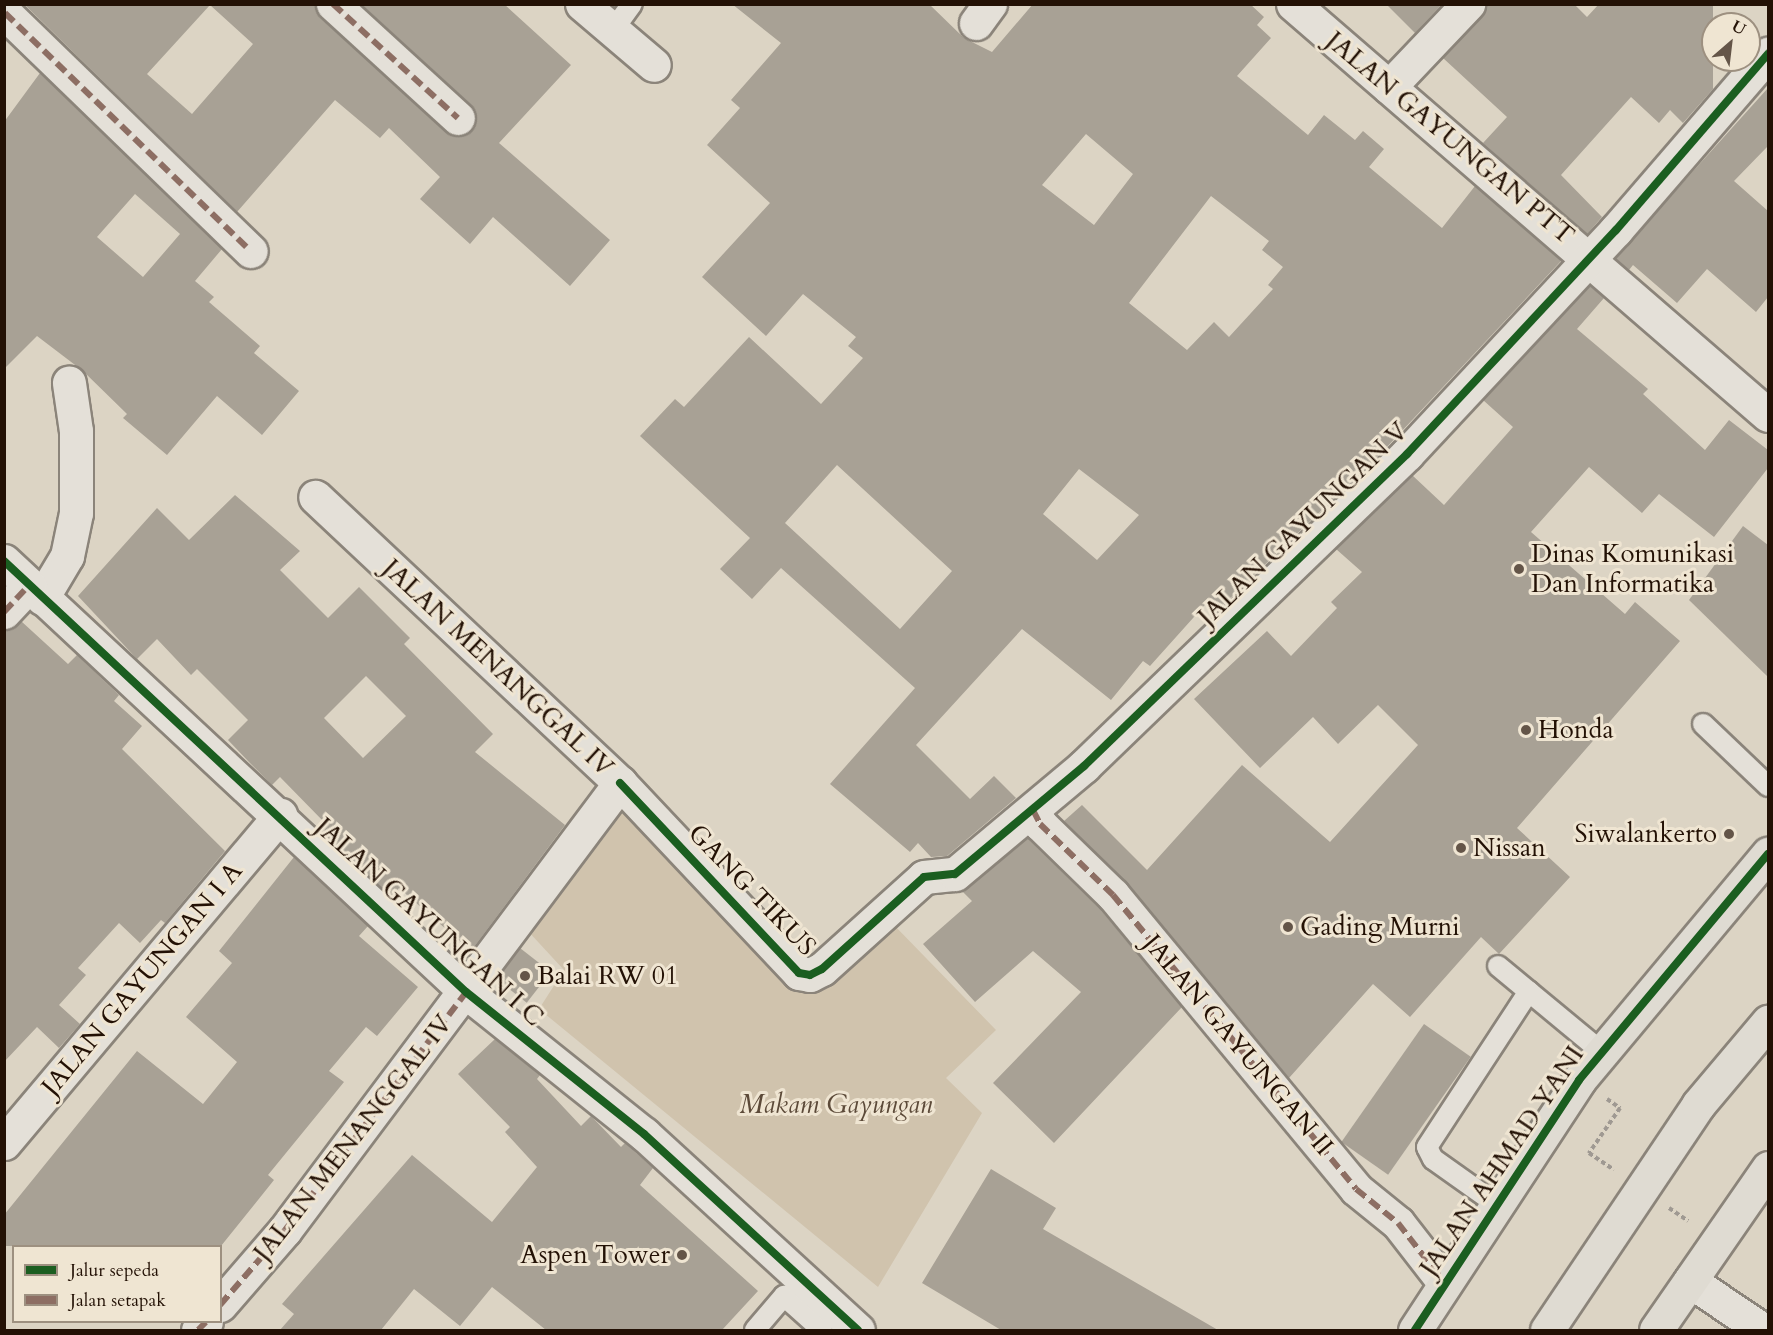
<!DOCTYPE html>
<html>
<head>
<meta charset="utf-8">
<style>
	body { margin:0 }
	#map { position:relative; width:1773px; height:1335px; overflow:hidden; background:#dcd4c4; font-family:Cardo,serif }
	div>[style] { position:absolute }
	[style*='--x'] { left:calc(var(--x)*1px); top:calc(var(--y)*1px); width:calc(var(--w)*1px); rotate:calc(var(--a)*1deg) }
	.green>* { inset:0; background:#d0c3ad }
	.building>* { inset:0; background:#a8a195; transform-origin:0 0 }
	.path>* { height:4px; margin-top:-2px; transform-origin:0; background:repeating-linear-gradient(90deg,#9f9992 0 4.5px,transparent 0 7.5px) }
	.roads { filter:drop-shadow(2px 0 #8b847a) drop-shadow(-2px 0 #8b847a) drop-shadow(0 2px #8b847a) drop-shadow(0 -2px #8b847a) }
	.lane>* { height:20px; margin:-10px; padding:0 10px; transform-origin:10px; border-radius:10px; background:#e4e0d8 }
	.street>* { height:33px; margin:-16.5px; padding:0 16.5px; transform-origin:16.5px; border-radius:16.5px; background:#e4e0d8 }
	.secondary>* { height:33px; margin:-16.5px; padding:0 16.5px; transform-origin:16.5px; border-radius:16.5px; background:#e4e0d8 }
	.highway>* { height:33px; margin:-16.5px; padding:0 16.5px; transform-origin:16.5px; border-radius:16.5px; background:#dfdbd2 }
	.quiet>* { height:6px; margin-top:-3px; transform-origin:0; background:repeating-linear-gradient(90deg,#8d6e63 0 12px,transparent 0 18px) }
	.cycleway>* { height:8px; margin:-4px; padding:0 4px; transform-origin:4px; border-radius:4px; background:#1b5e20 }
	.dots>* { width:16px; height:16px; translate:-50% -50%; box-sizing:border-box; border:3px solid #efe5d2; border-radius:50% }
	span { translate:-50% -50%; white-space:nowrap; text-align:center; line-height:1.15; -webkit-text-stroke:6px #efe5d2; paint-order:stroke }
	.street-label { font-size:26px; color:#231105 }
	.poi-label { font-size:26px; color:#231105 }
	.left { translate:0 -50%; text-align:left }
	.right { translate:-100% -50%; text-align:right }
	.park-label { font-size:26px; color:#5c4a39; font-style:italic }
	.frame { position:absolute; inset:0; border:6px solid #231105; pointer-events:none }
	.legend { position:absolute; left:12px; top:1245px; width:210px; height:78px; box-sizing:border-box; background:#efe5d2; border:2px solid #9d9080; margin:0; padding:8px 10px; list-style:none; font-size:18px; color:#231105 }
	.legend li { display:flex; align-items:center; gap:12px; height:30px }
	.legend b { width:30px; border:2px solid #9d9080 }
	.north { position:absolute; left:1701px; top:12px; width:60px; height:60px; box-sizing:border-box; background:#efe5d2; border:2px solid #9d9080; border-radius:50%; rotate:28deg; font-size:16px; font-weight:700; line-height:24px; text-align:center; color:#231105 }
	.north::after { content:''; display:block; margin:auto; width:21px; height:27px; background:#645548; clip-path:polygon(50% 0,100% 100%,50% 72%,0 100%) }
</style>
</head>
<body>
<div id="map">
	<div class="green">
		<i style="clip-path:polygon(623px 800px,809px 994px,892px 923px,996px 1030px,946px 1078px,982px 1113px,878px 1287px,539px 1009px,564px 970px,527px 930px)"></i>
	</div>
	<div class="building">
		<i style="clip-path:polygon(evenodd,24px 4px,315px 4px,320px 18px,455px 136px,471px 131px,476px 123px,471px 105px,361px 4px,504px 4px,571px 65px,499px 143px,610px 240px,570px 286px,493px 217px,470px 244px,420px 199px,440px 177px,389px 128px,380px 138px,335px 100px,237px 212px,24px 4px,210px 5px,253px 44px,192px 114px,147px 74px,210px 5px)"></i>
		<i style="clip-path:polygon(evenodd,732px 4px,929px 4px,964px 38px,992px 52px,1033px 4px,1250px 4px,1264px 17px,1257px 25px,1271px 38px,1237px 76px,1308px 135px,1324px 115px,1355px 140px,1363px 131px,1384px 149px,1369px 167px,1442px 228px,1475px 186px,1561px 261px,1385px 449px,1221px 607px,1211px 598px,1150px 666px,1143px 661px,1111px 700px,1022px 629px,916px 745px,970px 799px,994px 776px,1016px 798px,947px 856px,931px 857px,918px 843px,910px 852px,830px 784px,915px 688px,781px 568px,752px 599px,720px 569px,750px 538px,640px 436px,675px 399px,684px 407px,749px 337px,821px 404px,863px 358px,848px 346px,856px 337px,803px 294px,766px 336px,702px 277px,770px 203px,707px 145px,740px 108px,731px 100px,781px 43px,732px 4px,1086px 134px,1133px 174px,1094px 225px,1042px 185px,1086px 134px,732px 4px,1211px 196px,1269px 241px,1262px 250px,1283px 267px,1268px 285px,1273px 289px,1229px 337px,1214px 322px,1187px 350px,1129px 303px,1211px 196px,732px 4px,837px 465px,952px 571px,900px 629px,785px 523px,837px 465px,732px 4px,1079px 469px,1139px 515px,1097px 560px,1043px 514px,1079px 469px)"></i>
		<i style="clip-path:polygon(1386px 4px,1442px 4px,1415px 33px)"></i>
		<i style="clip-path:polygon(1486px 4px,1574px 4px,1587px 17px,1599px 4px,1713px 4px,1713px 89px,1683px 123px,1670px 110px,1659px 123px,1631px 97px,1561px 175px,1602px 217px,1587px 234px,1483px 143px,1507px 117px,1443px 58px,1482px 17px)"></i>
		<i style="clip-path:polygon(evenodd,40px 73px,222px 249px,195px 281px,214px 297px,209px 302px,260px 346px,254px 353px,299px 391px,262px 435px,217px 396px,167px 455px,123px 418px,127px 414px,83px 371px,37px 336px,4px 369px,4px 122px,40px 73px,135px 194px,180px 234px,143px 277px,97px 237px,135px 194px)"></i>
		<i style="clip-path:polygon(1768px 88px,1768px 146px,1734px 181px,1768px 211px,1768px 297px,1756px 312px,1707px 269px,1677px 303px,1633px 265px,1629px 270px,1615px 258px)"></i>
		<i style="clip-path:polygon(1590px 286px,1604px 298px,1577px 329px,1648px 389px,1643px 394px,1705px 450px,1729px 420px,1768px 450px,1768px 468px,1714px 537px,1659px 494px,1642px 513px,1589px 467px,1531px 532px,1625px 614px,1635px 602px,1680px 641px,1517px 828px,1570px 877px,1499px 954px,1481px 937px,1410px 1017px,1373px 984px,1289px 1078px,1127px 883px,1064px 821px,1082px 805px,1147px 870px,1242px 765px,1330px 842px,1418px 745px,1378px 705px,1338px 744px,1313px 717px,1260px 768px,1194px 699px,1267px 631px,1291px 656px,1337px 608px,1331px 602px,1362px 572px,1336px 549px,1412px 475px,1444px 505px,1513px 427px,1483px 400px)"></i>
		<i style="clip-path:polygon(evenodd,235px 495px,300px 551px,280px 570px,328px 618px,359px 587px,410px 638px,404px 644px,493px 734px,475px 752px,565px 825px,471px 951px,399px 888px,392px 897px,319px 829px,325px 823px,280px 777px,272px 785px,248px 761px,228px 740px,248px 720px,197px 669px,191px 675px,157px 639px,137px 659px,78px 596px,157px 508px,189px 540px,235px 495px,366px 676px,406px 716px,363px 758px,324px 718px,366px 676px)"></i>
		<i style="clip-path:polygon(1743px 526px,1768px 545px,1768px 677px,1689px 600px)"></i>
		<i style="clip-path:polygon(21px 621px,68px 664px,77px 655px,119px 695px,114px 701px,142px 726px,122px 749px,225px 851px,165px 923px,161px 920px,140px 943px,119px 923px,78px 968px,86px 975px,59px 1005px,80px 1024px,59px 1048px,37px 1027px,4px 1062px,4px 630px)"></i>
		<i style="clip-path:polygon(1027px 838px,1099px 908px,1182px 1007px,1054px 1143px,993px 1083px,1081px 992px,1033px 951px,975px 1002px,923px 944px,972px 901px,962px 891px)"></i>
		<i style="clip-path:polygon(294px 857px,368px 926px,359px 936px,418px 987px,377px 1036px,366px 1027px,329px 1071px,344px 1082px,268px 1175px,274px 1180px,221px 1246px,4px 1246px,4px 1215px,137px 1051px,203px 1104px,237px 1062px,186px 1017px,232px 963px,219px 951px)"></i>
		<i style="left:520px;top:948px;width:39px;height:39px;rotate:38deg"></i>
		<i style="left:1424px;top:1024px;width:57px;height:144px;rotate:35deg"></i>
		<i style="clip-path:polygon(495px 1039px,540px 1075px,537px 1079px,581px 1126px,591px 1116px,621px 1147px,625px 1143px,653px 1168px,640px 1185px,758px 1291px,722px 1330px,546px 1330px,492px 1287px,460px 1326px,414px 1289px,381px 1330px,280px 1330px,294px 1314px,282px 1304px,412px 1155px,492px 1222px,537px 1167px,505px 1132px,510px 1127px,458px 1074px)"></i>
		<i style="clip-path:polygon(991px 1169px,1056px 1208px,1043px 1229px,1218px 1330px,1001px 1330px,922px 1283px)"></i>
	</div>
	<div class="path">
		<i style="--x:1607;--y:1099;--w:16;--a:35"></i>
		<i style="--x:1620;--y:1108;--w:55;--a:124.6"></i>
		<i style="--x:1589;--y:1153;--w:30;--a:34"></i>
		<i style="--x:1669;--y:1208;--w:23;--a:34"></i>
	</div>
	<div class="roads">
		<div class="lane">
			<i style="--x:613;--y:30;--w:32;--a:-54"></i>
			<i style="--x:1703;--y:724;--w:90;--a:43.6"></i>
			<i style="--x:1498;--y:966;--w:135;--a:39.6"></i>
			<i style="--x:1495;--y:1203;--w:76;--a:-144.6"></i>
			<i style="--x:1433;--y:1159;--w:13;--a:-117"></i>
			<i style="--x:1427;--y:1147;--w:186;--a:-56.8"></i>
			<i style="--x:755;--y:1330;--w:45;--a:-49.5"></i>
			<i style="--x:784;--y:1296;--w:51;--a:41.8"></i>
		</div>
		<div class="street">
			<i style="--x:333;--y:4;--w:169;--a:42.4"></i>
			<i style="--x:582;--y:4;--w:94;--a:40.3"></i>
			<i style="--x:1293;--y:4;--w:628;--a:40.87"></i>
			<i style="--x:5;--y:13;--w:342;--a:44.1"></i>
			<i style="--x:976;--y:23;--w:24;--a:-54"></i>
			<i style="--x:1389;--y:87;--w:115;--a:-46.4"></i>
			<i style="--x:4;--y:561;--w:632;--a:43.01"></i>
			<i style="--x:466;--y:992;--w:228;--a:38.6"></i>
			<i style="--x:644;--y:1134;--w:290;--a:42.5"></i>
			<i style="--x:42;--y:598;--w:49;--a:-59.2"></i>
			<i style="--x:67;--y:556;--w:44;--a:-78.2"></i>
			<i style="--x:76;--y:513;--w:82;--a:-90"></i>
			<i style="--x:76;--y:431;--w:49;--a:-98.3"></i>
			<i style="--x:4;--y:612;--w:37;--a:-47"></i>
			<i style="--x:620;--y:783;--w:261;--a:46.7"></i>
			<i style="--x:799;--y:973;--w:11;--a:10"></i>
			<i style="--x:810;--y:975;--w:13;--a:-27"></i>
			<i style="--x:822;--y:969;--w:137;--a:-42"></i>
			<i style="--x:924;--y:877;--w:31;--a:-6"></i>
			<i style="--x:955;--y:874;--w:168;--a:-39.9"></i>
			<i style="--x:1084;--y:766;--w:449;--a:-44"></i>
			<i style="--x:1407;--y:454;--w:306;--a:-47"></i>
			<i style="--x:1616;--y:230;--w:233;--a:-49.2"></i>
			<i style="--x:1033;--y:810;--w:16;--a:63"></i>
			<i style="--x:1040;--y:824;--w:102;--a:44.2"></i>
			<i style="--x:1113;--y:895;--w:381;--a:50.4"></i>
			<i style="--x:1356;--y:1189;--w:54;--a:39"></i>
			<i style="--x:1398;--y:1223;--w:73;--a:52.2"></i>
			<i style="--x:4;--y:1143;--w:429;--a:-49.9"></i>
			<i style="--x:220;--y:1305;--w:99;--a:-49.1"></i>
			<i style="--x:285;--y:1230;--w:559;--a:-53.15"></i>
			<i style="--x:620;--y:783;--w:418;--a:-136.8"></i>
			<i style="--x:198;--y:1330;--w:11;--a:-45"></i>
		</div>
		<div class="secondary">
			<i style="--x:1690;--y:1281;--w:88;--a:33.9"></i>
		</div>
		<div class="highway">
			<i style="--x:1415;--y:1330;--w:299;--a:-56.7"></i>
			<i style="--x:1579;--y:1080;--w:295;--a:-50.1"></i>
			<i style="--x:1547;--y:1330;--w:271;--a:-56.1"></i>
			<i style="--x:1698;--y:1105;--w:109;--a:-49.9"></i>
			<i style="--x:1656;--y:1330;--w:197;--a:-55.3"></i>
		</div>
	</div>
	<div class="quiet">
		<i style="--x:333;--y:4;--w:169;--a:42.4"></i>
		<i style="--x:5;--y:13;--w:342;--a:44.1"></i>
		<i style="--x:4;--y:612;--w:37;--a:-47"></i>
		<i style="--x:1028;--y:814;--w:6;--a:-39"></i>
		<i style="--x:1033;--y:810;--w:16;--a:63"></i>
		<i style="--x:1040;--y:824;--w:102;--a:44.2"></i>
		<i style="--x:1113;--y:895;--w:381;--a:50.4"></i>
		<i style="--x:1356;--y:1189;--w:54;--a:39"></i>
		<i style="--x:1398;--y:1223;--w:73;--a:52.2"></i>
		<i style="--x:220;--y:1305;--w:99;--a:-49.1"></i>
		<i style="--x:285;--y:1230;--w:299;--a:-52.7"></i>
		<i style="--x:198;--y:1330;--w:11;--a:-45"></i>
	</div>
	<div class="cycleway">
		<i style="--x:4;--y:561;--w:632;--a:43.01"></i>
		<i style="--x:466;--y:992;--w:228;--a:38.6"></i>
		<i style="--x:644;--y:1134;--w:290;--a:42.5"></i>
		<i style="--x:620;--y:783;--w:261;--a:46.7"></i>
		<i style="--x:799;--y:973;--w:11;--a:10"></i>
		<i style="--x:810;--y:975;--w:13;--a:-27"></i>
		<i style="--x:822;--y:969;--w:137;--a:-42"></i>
		<i style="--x:924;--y:877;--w:31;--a:-6"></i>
		<i style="--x:955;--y:874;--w:168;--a:-39.9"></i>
		<i style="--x:1084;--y:766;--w:449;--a:-44"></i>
		<i style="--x:1407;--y:454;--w:306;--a:-47"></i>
		<i style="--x:1616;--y:230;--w:233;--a:-49.2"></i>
		<i style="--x:1415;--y:1330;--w:299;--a:-56.7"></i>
		<i style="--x:1579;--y:1080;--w:295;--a:-50.1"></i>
	</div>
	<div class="dots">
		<i style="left:1519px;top:569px;background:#645548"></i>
		<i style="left:1526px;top:730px;background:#645548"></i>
		<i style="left:1729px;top:834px;background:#645548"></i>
		<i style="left:1461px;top:848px;background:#645548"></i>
		<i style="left:1288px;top:927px;background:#645548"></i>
		<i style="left:525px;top:976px;background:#645548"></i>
		<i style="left:682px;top:1255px;background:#645548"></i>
	</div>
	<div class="street-label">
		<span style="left:1450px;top:138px;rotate:40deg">JALAN GAYUNGAN PTT</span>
		<span style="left:1303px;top:524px;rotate:-44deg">JALAN GAYUNGAN V</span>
		<span style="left:498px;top:668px;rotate:43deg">JALAN MENANGGAL IV</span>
		<span style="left:752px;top:890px;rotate:46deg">GANG TIKUS</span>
		<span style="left:429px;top:922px;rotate:42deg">JALAN GAYUNGAN I C</span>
		<span style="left:142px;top:979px;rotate:-50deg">JALAN GAYUNGAN I A</span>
		<span style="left:1238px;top:1045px;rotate:50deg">JALAN GAYUNGAN II</span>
		<span style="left:353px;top:1138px;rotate:-52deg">JALAN MENANGGAL IV</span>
		<span style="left:1502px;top:1161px;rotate:-56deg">JALAN AHMAD YANI</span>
	</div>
	<div class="poi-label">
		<span class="left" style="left:1531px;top:569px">Dinas Komunikasi<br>Dan Informatika</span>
		<span class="left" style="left:1538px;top:730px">Honda</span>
		<span class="right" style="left:1717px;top:834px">Siwalankerto</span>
		<span class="left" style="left:1473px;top:848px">Nissan</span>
		<span class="left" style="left:1300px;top:927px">Gading Murni</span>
		<span class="left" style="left:537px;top:976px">Balai RW 01</span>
		<span class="right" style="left:670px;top:1255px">Aspen Tower</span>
	</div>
	<div class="park-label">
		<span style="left:836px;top:1105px">Makam Gayungan</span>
	</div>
	<div class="frame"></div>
	<ul class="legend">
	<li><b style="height:8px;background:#1b5e20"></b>Jalur sepeda</li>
	<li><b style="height:8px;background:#8d6e63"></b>Jalan setapak</li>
	</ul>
	<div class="north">U</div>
</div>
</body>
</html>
